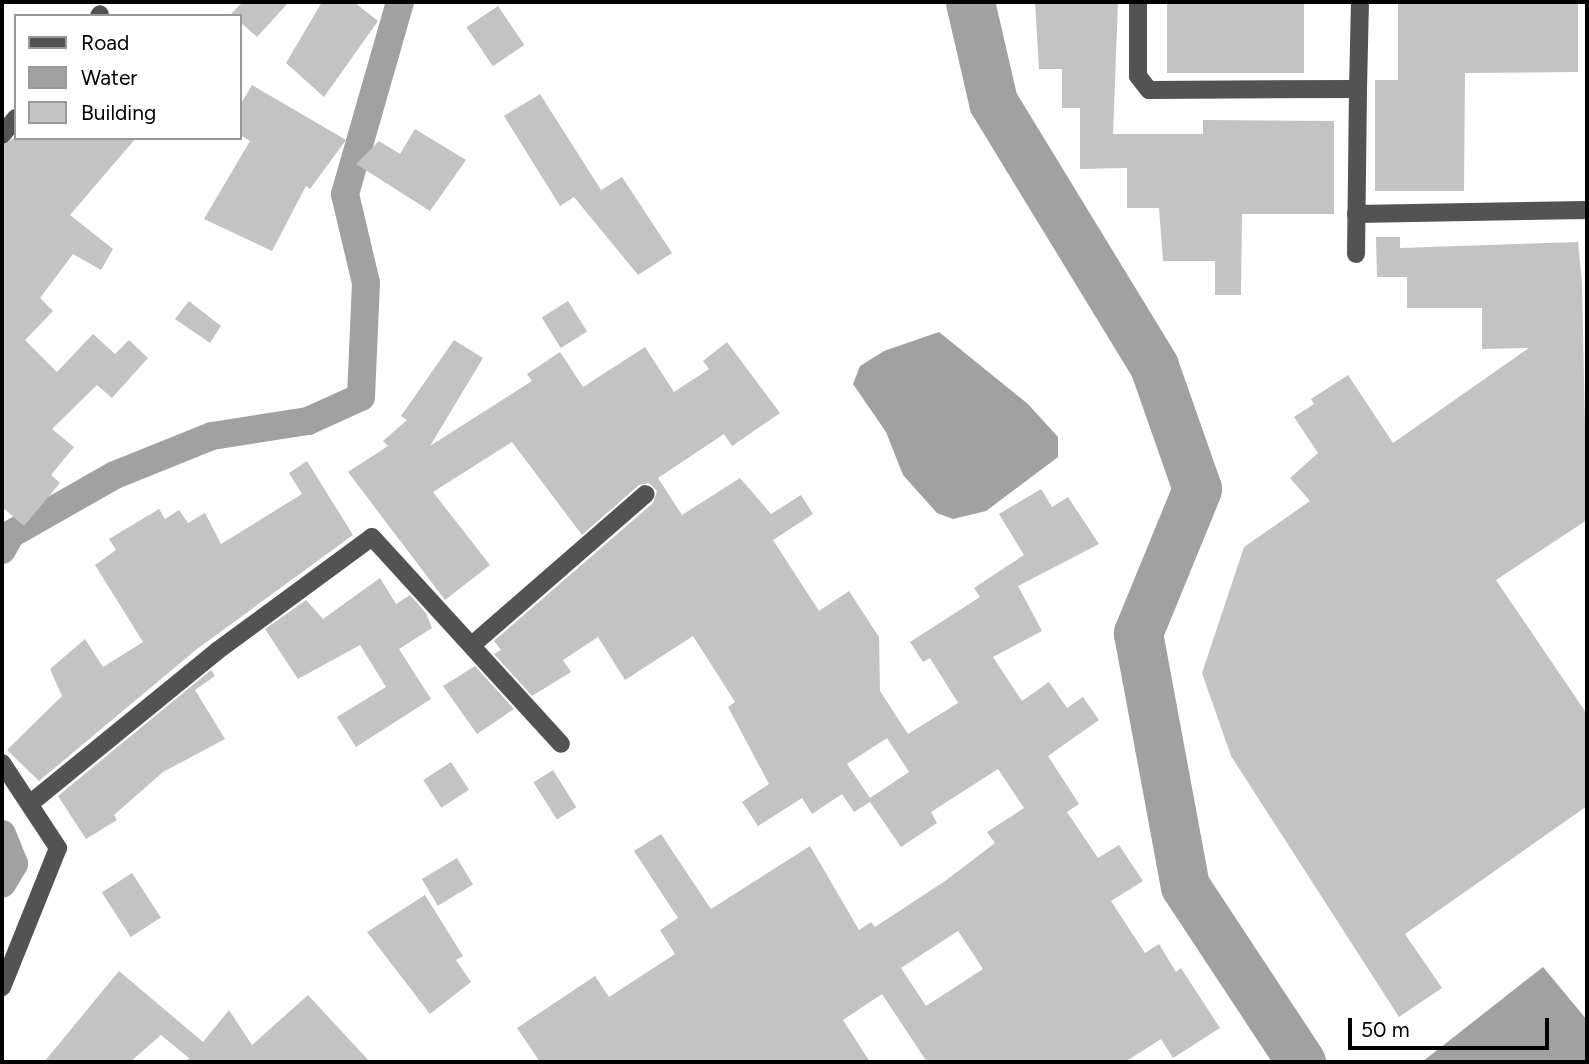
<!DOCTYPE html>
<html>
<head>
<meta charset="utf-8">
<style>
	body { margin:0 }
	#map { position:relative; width:1589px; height:1064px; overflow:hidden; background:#fff; font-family:Figtree,sans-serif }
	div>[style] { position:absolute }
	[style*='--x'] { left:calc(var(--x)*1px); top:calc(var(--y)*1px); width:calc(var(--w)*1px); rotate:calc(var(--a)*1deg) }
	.water>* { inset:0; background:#a1a1a1 }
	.canal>* { height:28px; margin:-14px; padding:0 14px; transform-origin:14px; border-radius:14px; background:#a1a1a1 }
	.river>* { height:49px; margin:-24.5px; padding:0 24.5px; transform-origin:24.5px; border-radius:24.5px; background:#a1a1a1 }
	.building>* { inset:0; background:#c3c3c3; transform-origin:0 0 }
	.minor>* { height:18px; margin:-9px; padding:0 9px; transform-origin:9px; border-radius:9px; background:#535353 }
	span { translate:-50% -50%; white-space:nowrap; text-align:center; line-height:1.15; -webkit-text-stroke:6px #fff; paint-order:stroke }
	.frame { position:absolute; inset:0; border:4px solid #000; pointer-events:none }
	.legend { position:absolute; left:14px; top:14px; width:228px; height:126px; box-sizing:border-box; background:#fff; border:2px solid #999; margin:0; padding:9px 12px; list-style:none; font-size:21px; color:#000 }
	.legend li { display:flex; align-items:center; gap:14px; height:35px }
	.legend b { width:35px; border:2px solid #999 }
	.scale { position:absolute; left:1348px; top:1018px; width:201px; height:32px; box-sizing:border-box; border:4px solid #000; border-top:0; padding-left:9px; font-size:21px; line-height:24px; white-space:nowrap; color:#000; -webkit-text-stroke:5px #fff; paint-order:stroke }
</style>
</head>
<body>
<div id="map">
	<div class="water">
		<i style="clip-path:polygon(939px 332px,1028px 404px,1058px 437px,1058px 457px,986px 511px,953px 519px,937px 513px,903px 475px,886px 432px,853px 384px,860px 366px,884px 351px)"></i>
		<i style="clip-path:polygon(1543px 967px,1587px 1020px,1587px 1062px,1422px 1062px)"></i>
	</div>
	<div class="canal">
		<i style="--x:2;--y:550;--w:18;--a:-61"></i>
		<i style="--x:11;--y:534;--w:120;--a:-29.6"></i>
		<i style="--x:115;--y:475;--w:105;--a:-21.9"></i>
		<i style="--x:212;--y:436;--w:97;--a:-8.9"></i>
		<i style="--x:308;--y:421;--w:58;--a:-24.4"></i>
		<i style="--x:361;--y:397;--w:114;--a:-87.5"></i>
		<i style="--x:366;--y:283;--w:91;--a:-103.3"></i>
		<i style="--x:345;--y:194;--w:200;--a:-74"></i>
		<i style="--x:2;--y:834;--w:32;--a:68"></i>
		<i style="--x:14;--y:864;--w:23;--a:121"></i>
	</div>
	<div class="river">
		<i style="--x:970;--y:2;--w:103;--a:77"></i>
		<i style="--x:993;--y:102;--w:309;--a:58.6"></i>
		<i style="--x:1154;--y:366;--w:130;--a:70.7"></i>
		<i style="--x:1197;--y:489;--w:156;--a:112.3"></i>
		<i style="--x:1138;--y:633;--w:257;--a:79.5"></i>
		<i style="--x:1185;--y:886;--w:211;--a:56.6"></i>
	</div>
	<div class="building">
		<i style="clip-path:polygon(243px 2px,289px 2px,257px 37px,231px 14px)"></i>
		<i style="clip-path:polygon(322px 2px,354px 2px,378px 21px,324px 97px,286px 63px)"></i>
		<i style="clip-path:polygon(1035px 2px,1118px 2px,1113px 134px,1203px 134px,1203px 120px,1334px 121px,1334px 214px,1242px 214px,1241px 295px,1215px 295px,1215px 261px,1163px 261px,1159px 208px,1127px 208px,1127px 168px,1080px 169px,1080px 108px,1062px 108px,1062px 69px,1039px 69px)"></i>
		<i style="left:1167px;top:2px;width:137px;height:71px"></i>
		<i style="clip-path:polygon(1398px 2px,1578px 2px,1578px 72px,1465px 73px,1464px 191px,1375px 191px,1375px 80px,1398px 80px)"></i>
		<i style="left:498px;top:6px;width:47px;height:38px;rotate:56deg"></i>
		<i style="clip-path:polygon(252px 85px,346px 140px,310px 189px,306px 186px,272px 251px,204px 219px,250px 141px,240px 135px,240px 105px)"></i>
		<i style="clip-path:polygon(540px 94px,601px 190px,622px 177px,672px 253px,638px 275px,574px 197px,560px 206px,504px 116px)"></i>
		<i style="clip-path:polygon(415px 129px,466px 160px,430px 211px,356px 164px,379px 141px,400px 154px)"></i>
		<i style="clip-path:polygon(14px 138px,136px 138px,70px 215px,113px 249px,101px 270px,73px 254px,40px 298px,53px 311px,25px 340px,57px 372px,93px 334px,115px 354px,129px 340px,148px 358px,112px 398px,97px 385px,52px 429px,74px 447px,51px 475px,60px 483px,24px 526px,2px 507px,2px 146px)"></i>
		<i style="clip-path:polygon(1376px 237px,1400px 237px,1400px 248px,1578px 242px,1582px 283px,1587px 520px,1496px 580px,1587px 714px,1587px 806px,1405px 934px,1442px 988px,1399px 1017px,1231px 756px,1202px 673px,1244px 547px,1310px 501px,1290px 478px,1318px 453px,1294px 417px,1314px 404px,1311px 399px,1348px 375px,1393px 443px,1529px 348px,1482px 349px,1482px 308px,1407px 308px,1407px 277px,1377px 277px)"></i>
		<i style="clip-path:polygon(189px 301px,221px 326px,210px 343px,175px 319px)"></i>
		<i style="left:568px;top:301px;width:36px;height:31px;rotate:58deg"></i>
		<i style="clip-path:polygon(evenodd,454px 340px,483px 358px,430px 446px,532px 381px,527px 374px,560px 352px,583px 387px,645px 347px,674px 392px,709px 369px,703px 361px,727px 342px,780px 413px,732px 446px,724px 434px,658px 478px,682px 515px,740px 478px,771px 514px,801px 495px,813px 514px,773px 540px,819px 611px,849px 591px,879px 637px,880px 691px,908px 734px,958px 703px,930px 658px,923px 662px,910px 642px,980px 597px,974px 588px,1024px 555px,999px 514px,1041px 489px,1052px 507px,1068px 497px,1099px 544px,1018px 586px,1042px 631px,993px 657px,1022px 701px,1049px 682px,1067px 708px,1083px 697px,1099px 720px,1048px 756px,1079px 804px,1067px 812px,1098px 858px,1119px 845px,1143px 881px,1111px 901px,1145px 953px,1159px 944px,1176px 972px,1181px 968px,1220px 1028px,1173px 1058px,1161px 1039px,1125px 1062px,927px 1062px,882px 994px,843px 1020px,870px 1062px,540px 1062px,517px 1028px,595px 976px,609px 997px,675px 954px,660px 930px,678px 918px,634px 851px,661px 834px,711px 909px,810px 846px,859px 930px,871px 922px,875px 927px,945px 881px,995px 843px,987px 832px,1024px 808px,998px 769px,931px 812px,937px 823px,901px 847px,870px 802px,854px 812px,842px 794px,812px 814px,802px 798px,758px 826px,742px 802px,769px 784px,728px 707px,735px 702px,693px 636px,625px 680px,598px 637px,563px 660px,571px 672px,532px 696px,494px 654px,501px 650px,494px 641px,653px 503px,657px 491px,649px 483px,639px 485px,582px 535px,512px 442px,433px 492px,490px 565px,445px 600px,348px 472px,388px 446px,383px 441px,407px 420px,401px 416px,454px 340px,887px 738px,909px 772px,870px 798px,847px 764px,887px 738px,454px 340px,958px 931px,983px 969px,926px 1006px,901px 968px,958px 931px)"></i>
		<i style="clip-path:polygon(307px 461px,353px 535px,197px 649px,39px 781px,7px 750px,62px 696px,50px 669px,85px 639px,103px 667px,143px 642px,95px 565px,116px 550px,109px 539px,159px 509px,165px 519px,179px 510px,188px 523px,205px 513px,221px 544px,302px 494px,289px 473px)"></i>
		<i style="clip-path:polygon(380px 578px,396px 604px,410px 595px,426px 613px,432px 628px,399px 649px,431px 699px,356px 747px,337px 717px,386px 687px,360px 645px,298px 679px,265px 629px,306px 600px,323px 619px)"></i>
		<i style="clip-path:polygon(475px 666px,514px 709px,477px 734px,443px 686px)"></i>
		<i style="clip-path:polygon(211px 670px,215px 676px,195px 690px,225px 739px,163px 772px,114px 815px,117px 820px,86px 839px,58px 796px)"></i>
		<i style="left:451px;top:762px;width:33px;height:33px;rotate:57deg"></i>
		<i style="left:553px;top:770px;width:44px;height:23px;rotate:58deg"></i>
		<i style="left:457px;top:858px;width:31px;height:41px;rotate:59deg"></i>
		<i style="left:132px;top:873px;width:53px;height:36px;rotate:57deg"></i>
		<i style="clip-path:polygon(425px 895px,463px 956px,456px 960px,471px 982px,430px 1014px,367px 932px)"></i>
		<i style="clip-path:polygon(119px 971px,203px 1042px,229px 1010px,252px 1045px,308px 995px,370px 1062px,186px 1062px,189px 1058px,161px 1035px,130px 1062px,44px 1062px)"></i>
	</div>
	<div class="minor">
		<i style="--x:1138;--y:2;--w:74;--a:90"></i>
		<i style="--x:1138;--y:76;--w:18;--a:52"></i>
		<i style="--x:1149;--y:90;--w:209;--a:-0.3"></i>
		<i style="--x:1358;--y:89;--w:87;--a:-88.7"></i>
		<i style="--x:99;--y:16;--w:2;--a:-63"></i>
		<i style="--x:2;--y:135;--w:22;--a:-51"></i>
		<i style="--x:1356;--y:214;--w:231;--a:-1"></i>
		<i style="--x:1356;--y:254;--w:165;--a:-89.3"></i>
		<i style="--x:472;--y:645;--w:230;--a:-41"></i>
		<i style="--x:2;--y:763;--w:102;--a:56.6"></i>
		<i style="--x:58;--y:848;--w:150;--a:111.9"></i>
		<i style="--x:32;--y:802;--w:239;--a:-39.2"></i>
		<i style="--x:217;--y:651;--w:192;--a:-36.3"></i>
		<i style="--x:372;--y:537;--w:280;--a:47.6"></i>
	</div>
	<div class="frame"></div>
	<ul class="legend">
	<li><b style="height:9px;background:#535353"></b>Road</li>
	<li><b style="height:19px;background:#a1a1a1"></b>Water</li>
	<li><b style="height:19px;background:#c3c3c3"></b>Building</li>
	</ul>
	<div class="scale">50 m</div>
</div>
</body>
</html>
